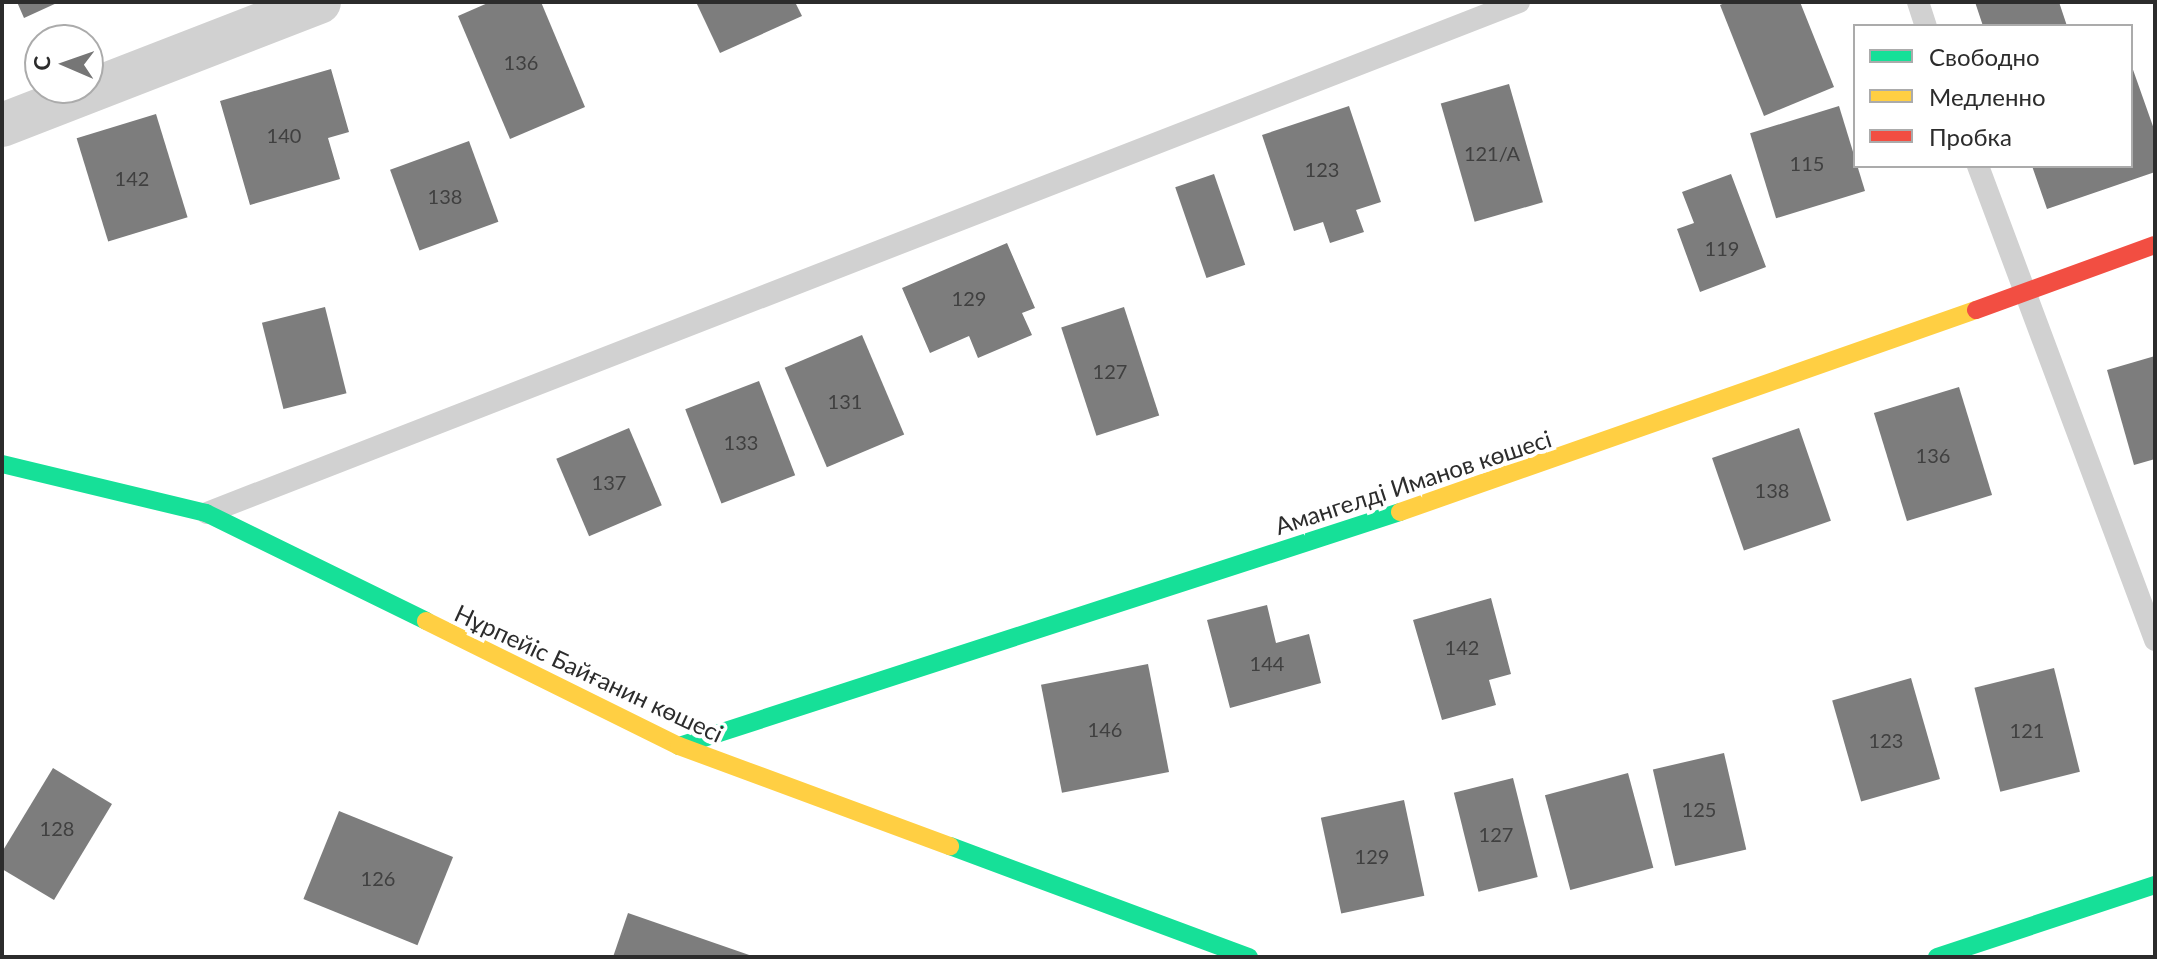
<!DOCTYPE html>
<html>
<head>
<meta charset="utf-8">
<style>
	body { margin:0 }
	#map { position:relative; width:2157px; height:959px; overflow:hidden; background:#fff; font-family:Lato,sans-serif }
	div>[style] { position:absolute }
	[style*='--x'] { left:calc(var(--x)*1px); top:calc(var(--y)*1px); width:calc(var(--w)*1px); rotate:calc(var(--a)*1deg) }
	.building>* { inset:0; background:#7d7d7d; transform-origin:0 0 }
	.lane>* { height:22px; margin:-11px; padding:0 11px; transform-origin:11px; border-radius:11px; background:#d1d1d1 }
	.street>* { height:44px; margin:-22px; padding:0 22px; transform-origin:22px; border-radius:22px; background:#d1d1d1 }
	.fast>* { height:18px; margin:-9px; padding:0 9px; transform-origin:9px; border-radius:9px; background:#16e098 }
	.slow>* { height:18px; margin:-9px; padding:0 9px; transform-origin:9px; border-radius:9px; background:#ffcf43 }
	.jam>* { height:18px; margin:-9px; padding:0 9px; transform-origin:9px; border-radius:9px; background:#f24e42 }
	span { translate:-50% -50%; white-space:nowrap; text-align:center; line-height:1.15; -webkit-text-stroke:8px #fff; paint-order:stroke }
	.number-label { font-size:20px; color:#404040 }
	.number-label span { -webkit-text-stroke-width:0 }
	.street-label { font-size:24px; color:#2c2c2c }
	.frame { position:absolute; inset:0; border:4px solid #2c2c2c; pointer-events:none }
	.legend { position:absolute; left:1853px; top:24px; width:280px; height:144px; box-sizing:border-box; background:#fff; border:2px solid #ababab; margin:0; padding:10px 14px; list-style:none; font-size:24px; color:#2c2c2c }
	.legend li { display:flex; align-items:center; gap:16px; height:40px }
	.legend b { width:40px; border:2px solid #ababab }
	.north { position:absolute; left:24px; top:24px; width:80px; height:80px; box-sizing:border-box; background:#fff; border:2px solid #ababab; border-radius:50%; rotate:272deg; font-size:22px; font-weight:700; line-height:32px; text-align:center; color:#2c2c2c }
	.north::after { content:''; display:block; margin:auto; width:28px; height:36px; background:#767676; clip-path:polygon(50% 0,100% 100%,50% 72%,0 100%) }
</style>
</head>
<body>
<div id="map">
	<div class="building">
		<i style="clip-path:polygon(17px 2px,59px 2px,24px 18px)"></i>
		<i style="clip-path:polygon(490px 2px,541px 2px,585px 107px,510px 139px,458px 16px)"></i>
		<i style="clip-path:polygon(696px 2px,795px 2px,802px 16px,720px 53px)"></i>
		<i style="clip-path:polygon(1727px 2px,1800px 2px,1834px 87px,1764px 116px,1720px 5px)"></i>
		<i style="clip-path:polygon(1975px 2px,2059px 2px,2067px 26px,1983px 26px)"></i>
		<i style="clip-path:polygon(2131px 64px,2155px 132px,2155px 172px,2047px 209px,2032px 166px,2131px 166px)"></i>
		<i style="clip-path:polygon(331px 69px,349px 132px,328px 138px,340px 179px,250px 205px,220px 101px)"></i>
		<i style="left:1509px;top:84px;width:123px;height:71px;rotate:74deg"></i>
		<i style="clip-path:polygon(1349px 106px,1381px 202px,1356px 210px,1364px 232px,1330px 243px,1323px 222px,1294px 231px,1262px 135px)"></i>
		<i style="left:1839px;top:106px;width:89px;height:93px;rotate:73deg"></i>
		<i style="left:156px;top:114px;width:108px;height:83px;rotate:73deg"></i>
		<i style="left:469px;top:141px;width:86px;height:84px;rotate:70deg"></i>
		<i style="left:1214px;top:174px;width:96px;height:41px;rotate:71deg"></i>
		<i style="clip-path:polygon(1731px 174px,1766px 267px,1700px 292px,1677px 229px,1694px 223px,1682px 192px)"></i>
		<i style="clip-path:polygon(1007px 243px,1035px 308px,1022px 313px,1032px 335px,978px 358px,969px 336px,930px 353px,902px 288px)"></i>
		<i style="left:325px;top:307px;width:89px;height:65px;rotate:76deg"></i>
		<i style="left:1124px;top:307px;width:114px;height:66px;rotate:72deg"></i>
		<i style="left:862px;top:335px;width:108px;height:84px;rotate:67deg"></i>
		<i style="clip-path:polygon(2155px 356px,2155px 459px,2134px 465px,2107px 370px)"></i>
		<i style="left:759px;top:381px;width:101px;height:79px;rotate:69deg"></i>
		<i style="left:1959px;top:387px;width:113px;height:89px;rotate:73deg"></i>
		<i style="left:629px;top:428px;width:84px;height:79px;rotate:67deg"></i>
		<i style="left:1799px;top:428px;width:98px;height:92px;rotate:71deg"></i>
		<i style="clip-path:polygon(1491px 598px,1511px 674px,1489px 680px,1496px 705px,1442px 720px,1413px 620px)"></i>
		<i style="clip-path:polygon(1267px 605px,1276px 643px,1309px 634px,1321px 683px,1230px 708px,1207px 620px)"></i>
		<i style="left:1148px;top:664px;width:110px;height:109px;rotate:79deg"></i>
		<i style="left:2054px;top:668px;width:107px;height:82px;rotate:76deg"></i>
		<i style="left:1911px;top:678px;width:105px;height:82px;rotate:74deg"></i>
		<i style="left:1724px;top:753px;width:99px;height:73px;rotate:77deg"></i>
		<i style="clip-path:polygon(53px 768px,112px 804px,54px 900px,2px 869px,2px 852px)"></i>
		<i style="left:1628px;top:773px;width:98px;height:86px;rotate:75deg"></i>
		<i style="left:1513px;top:778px;width:102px;height:61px;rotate:76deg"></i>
		<i style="left:1404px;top:800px;width:98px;height:85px;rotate:78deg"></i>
		<i style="left:339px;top:811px;width:123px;height:95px;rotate:22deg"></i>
		<i style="clip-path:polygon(628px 913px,755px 957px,613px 957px)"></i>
	</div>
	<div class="lane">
		<i style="--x:1918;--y:2;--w:25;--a:72"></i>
		<i style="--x:1978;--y:166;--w:506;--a:69.52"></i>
		<i style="--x:207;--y:513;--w:1408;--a:-21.28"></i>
	</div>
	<div class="street">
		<i style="--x:2;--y:125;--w:340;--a:-21.2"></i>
	</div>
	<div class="fast">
		<i style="--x:2;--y:464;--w:210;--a:13.5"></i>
		<i style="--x:206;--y:513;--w:245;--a:26.1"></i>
		<i style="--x:679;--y:746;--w:758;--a:-17.98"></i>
		<i style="--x:950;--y:846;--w:319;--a:20.4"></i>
		<i style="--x:1937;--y:957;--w:230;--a:-18.3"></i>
	</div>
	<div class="slow">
		<i style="--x:1400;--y:512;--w:610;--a:-19.33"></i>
		<i style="--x:426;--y:621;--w:282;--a:26.3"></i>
		<i style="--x:679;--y:746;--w:289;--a:20.3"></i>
	</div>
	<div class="jam">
		<i style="--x:1976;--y:310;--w:190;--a:-20"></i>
	</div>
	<div class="number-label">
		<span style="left:521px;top:62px">136</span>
		<span style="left:284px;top:135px">140</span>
		<span style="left:1492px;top:153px">121/А</span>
		<span style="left:1807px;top:163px">115</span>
		<span style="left:1322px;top:169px">123</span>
		<span style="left:132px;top:178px">142</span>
		<span style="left:445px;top:196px">138</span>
		<span style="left:1722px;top:248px">119</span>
		<span style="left:969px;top:298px">129</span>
		<span style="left:1110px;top:371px">127</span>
		<span style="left:845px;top:401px">131</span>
		<span style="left:741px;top:442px">133</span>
		<span style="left:1933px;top:455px">136</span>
		<span style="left:609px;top:482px">137</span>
		<span style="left:1772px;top:490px">138</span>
		<span style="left:1462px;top:647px">142</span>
		<span style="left:1267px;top:663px">144</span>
		<span style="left:1105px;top:729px">146</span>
		<span style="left:2027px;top:730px">121</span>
		<span style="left:1886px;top:740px">123</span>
		<span style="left:1699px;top:809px">125</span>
		<span style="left:57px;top:828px">128</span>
		<span style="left:1496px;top:834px">127</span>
		<span style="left:1372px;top:856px">129</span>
		<span style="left:378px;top:878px">126</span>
	</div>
	<div class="street-label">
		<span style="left:1413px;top:482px;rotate:-18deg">Амангелді Иманов көшесі</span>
		<span style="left:589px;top:673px;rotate:25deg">Нұрпейіс Байғанин көшесі</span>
	</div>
	<div class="frame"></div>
	<ul class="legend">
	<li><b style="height:10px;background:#16e098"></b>Свободно</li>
	<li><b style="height:10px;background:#ffcf43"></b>Медленно</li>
	<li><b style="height:10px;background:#f24e42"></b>Пробка</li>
	</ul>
	<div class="north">С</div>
</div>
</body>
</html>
